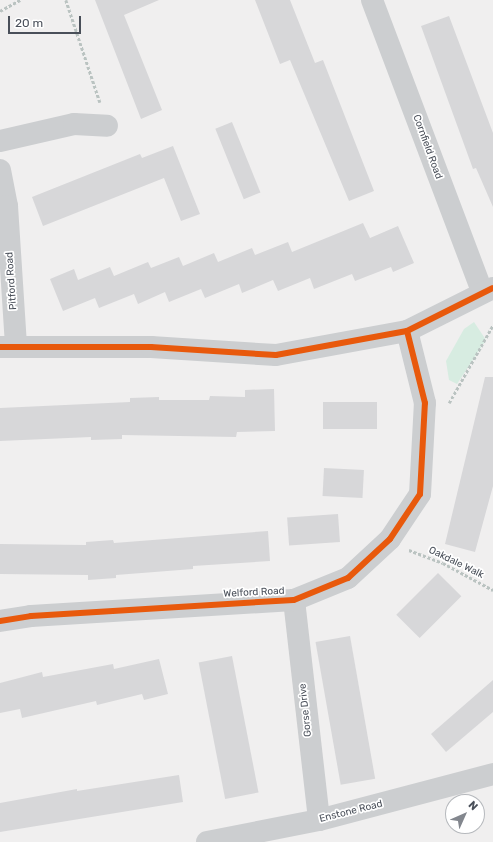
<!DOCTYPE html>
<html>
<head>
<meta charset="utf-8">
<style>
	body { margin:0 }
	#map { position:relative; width:493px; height:842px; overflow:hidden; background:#f0efef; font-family:Rubik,sans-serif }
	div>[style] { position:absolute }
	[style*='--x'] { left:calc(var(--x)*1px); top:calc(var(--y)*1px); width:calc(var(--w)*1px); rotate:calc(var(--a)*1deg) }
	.green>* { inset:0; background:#d7ece1 }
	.building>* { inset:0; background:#d7d7d9; transform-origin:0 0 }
	.path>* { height:2.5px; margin-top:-1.25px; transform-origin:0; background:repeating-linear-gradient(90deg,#bac3c1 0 3px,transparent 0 5px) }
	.street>* { height:22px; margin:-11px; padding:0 11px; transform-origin:11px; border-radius:11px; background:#ccced0 }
	.cycleway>* { height:6px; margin:-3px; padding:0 3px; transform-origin:3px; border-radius:3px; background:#e8590c }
	span { translate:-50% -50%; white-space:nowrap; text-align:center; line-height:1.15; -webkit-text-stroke:3.5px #fff; paint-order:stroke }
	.street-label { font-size:10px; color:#494f59 }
	.north { position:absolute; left:445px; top:794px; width:40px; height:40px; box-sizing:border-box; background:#fff; border:1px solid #b6b9bd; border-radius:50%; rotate:45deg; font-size:11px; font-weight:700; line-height:16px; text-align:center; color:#494f59 }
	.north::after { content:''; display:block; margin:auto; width:14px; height:18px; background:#83878e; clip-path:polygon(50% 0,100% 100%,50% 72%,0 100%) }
	.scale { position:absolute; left:8px; top:16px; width:73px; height:18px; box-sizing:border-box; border:2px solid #494f59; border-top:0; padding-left:5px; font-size:12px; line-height:14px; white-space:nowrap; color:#494f59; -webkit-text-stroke:3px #fff; paint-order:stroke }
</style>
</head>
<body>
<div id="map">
	<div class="green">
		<i style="clip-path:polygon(474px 322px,486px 340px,457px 384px,449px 380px,446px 361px,464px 329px)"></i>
	</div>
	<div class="building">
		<i style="clip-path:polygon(95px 0,159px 0,124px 15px,162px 110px,141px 119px)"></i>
		<i style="clip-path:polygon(255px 0,290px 0,315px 63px,323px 60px,374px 191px,349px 201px,290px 60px,280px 64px)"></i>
		<i style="clip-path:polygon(449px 16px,493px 133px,493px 207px,476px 168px,473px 169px,421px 26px)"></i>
		<i style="left:232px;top:122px;width:76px;height:18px;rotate:68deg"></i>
		<i style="clip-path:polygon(173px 146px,200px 214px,181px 221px,164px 178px,43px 226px,32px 197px,140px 154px,142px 158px)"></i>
		<i style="clip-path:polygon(363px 223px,370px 238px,398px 226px,414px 263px,393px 272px,391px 267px,355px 281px,352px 274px,314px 289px,310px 278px,278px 291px,273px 280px,242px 293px,239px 284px,205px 298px,201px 289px,169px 302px,165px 292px,138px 304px,134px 294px,99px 308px,95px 298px,63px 311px,50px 279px,74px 269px,78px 280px,110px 267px,114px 276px,148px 262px,151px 268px,179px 257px,183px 266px,214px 253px,218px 262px,252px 248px,255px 255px,288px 242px,292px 252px)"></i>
		<i style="clip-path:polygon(485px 377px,493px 377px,493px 486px,475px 552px,445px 544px)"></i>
		<i style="clip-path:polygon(274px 389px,275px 431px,237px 432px,236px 437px,122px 435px,122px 439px,91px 440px,91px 437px,0 441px,0 408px,130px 402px,130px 398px,159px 397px,159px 400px,209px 400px,210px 396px,245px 397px,245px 390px)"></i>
		<i style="left:323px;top:402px;width:54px;height:27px"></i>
		<i style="left:324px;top:468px;width:40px;height:28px;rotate:3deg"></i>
		<i style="left:338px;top:514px;width:28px;height:51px;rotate:86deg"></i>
		<i style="clip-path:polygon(268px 531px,270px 561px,193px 566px,193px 569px,116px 575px,116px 578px,88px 580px,88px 575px,0 574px,0 544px,86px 545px,86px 542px,113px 540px,114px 543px)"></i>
		<i style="left:438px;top:573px;width:33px;height:59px;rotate:45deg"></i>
		<i style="left:350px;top:636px;width:145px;height:35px;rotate:80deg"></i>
		<i style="left:232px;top:656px;width:139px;height:34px;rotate:79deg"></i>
		<i style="clip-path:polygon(159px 659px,168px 694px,144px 700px,142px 694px,97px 705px,96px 701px,22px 718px,20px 709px,0 713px,0 683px,42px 672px,43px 677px,113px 664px,114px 669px)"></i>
		<i style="clip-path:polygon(493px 680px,493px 712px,446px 752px,431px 734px)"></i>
		<i style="clip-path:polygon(179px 775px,183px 802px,0 832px,0 803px,77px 789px,77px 791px)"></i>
	</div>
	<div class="path">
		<i style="--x:66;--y:0;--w:108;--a:71.6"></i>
		<i style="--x:0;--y:11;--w:23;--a:-29"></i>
		<i style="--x:449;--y:403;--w:90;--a:-60.6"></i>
		<i style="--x:409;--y:550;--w:36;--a:21"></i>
		<i style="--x:443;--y:563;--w:57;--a:28.4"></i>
	</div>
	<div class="street">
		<i style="--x:372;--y:0;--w:313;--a:69.3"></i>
		<i style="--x:0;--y:141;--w:76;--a:-12.9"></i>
		<i style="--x:74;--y:124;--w:33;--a:3"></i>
		<i style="--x:0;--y:170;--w:37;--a:79"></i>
		<i style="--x:7;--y:206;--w:140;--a:86.3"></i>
		<i style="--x:0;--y:347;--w:151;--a:0"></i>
		<i style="--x:151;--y:347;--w:125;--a:3.7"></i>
		<i style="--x:276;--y:355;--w:133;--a:-10.4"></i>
		<i style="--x:407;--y:331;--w:96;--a:-26.6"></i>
		<i style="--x:294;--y:600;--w:221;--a:83.5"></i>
		<i style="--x:0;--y:621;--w:31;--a:-9"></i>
		<i style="--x:31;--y:616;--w:263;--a:-3.5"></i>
		<i style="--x:294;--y:600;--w:58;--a:-22.2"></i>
		<i style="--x:348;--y:578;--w:57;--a:-42.9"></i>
		<i style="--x:390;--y:539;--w:54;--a:-56.3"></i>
		<i style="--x:420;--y:494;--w:91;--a:-86.9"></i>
		<i style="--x:425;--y:403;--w:74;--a:-104"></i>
		<i style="--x:207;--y:842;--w:114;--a:-11.1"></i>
		<i style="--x:319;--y:820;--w:180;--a:-14.8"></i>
	</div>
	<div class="cycleway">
		<i style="--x:0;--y:347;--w:151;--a:0"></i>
		<i style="--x:151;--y:347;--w:125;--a:3.7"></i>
		<i style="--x:276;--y:355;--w:133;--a:-10.4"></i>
		<i style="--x:407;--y:331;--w:96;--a:-26.6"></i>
		<i style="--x:0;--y:621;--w:31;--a:-9"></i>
		<i style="--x:31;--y:616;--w:263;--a:-3.5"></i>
		<i style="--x:294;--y:600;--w:58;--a:-22.2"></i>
		<i style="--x:348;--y:578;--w:57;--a:-42.9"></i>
		<i style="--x:390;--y:539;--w:54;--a:-56.3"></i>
		<i style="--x:420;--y:494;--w:91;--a:-86.9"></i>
		<i style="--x:425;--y:403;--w:74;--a:-104"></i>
	</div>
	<div class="street-label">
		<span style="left:427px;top:147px;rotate:70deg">Cornfield Road</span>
		<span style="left:12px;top:281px;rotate:-94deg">Pitford Road</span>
		<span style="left:456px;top:563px;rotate:26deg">Oakdale Walk</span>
		<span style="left:254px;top:593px;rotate:-3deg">Welford Road</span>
		<span style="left:306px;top:710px;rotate:-96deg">Gorse Drive</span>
		<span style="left:351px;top:812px;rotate:-14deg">Enstone Road</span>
	</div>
	<div class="north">N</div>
	<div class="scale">20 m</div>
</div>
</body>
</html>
